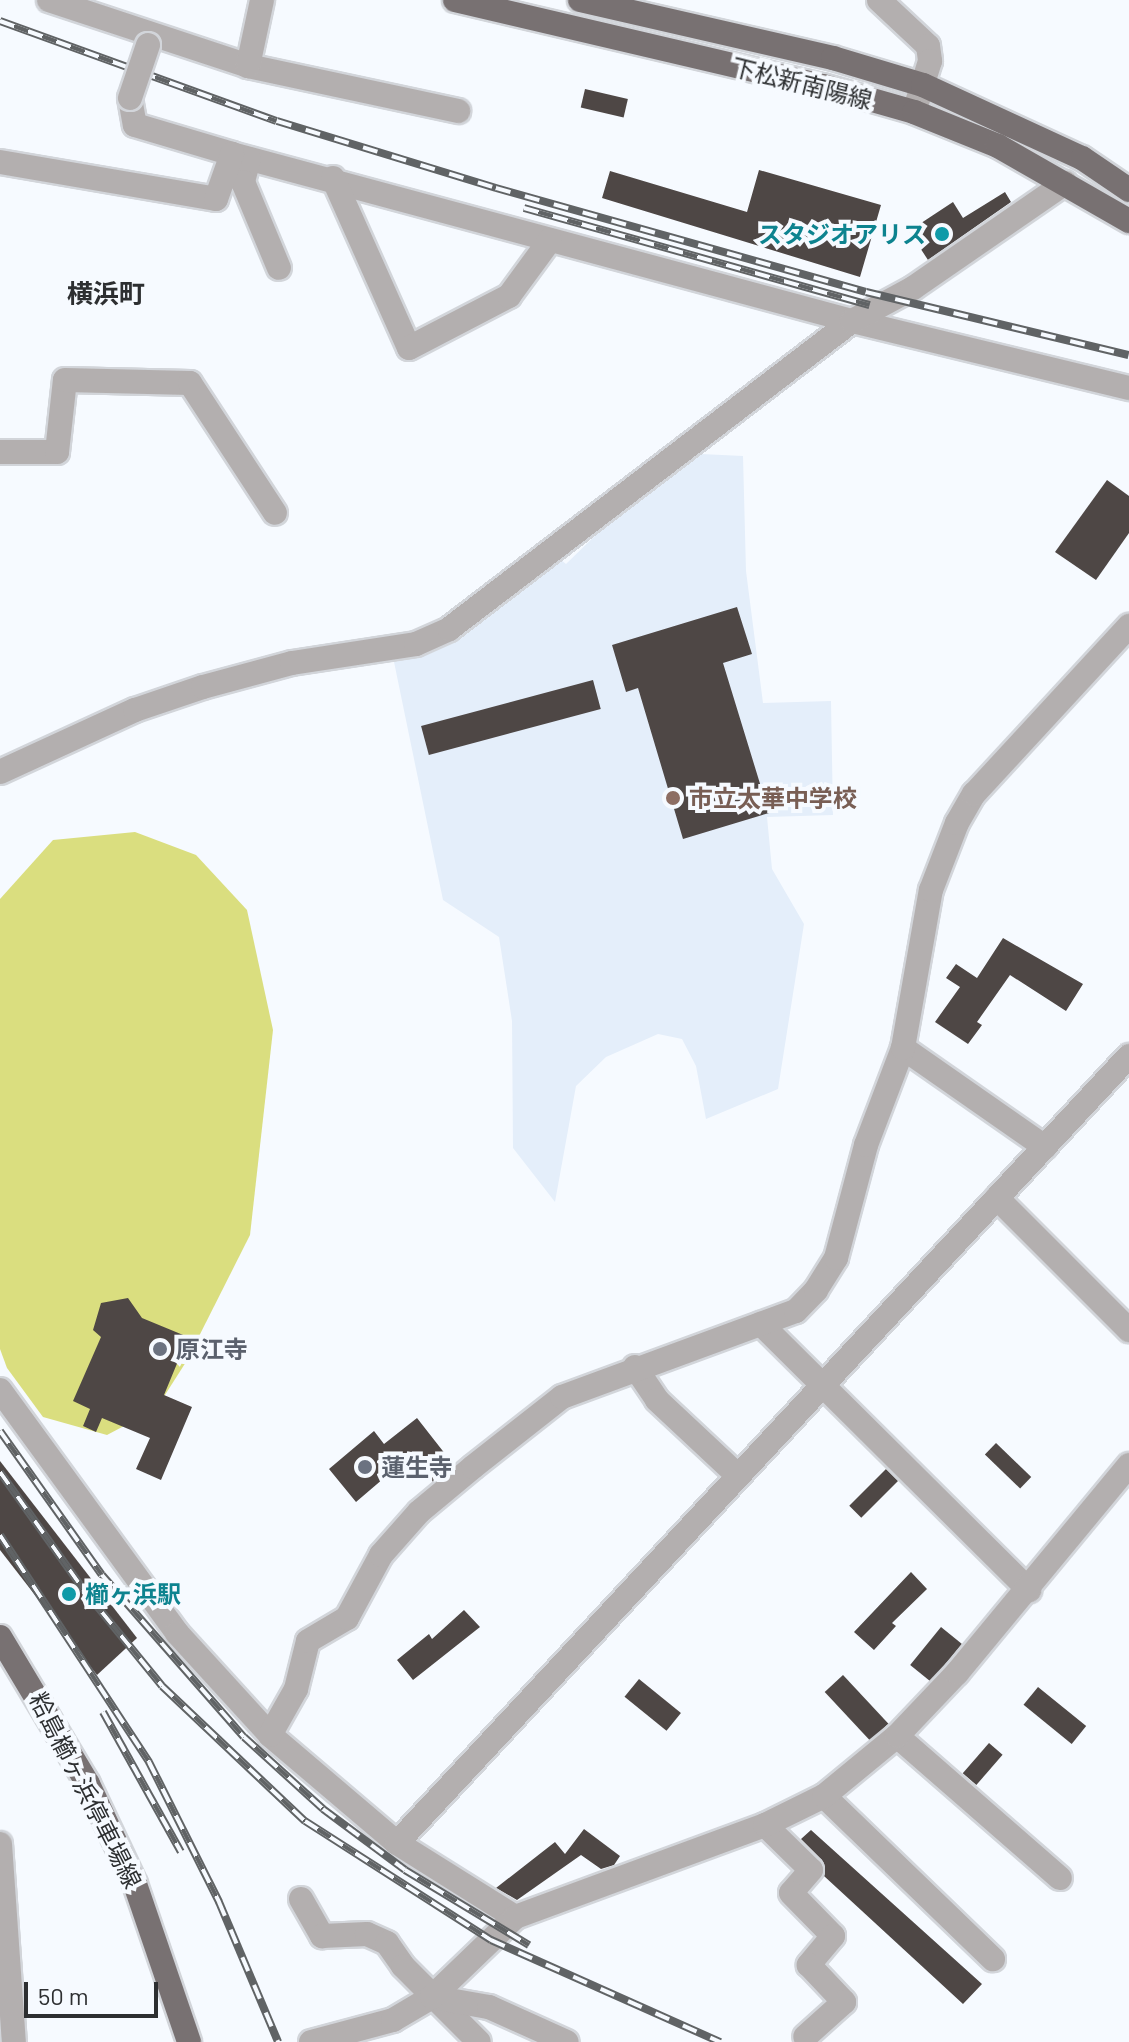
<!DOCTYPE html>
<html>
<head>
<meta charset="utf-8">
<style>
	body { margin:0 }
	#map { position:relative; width:1129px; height:2042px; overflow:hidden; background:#f6faff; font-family:Barlow,"Noto Sans JP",sans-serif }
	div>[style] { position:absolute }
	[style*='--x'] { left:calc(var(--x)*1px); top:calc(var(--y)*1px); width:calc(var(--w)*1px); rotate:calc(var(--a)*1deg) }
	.built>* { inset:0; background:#e4eefa }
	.green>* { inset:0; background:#dade7f }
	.building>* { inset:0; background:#4e4745; transform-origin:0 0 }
	.roads { filter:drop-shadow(2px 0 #d2d5da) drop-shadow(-2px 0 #d2d5da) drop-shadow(0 2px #d2d5da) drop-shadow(0 -2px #d2d5da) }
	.minor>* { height:24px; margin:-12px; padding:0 12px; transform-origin:12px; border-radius:12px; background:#b3afaf }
	.major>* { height:24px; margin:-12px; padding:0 12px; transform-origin:12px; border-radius:12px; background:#787172 }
	.rail>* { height:8px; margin-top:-4px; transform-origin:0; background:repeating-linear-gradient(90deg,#f6faff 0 15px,#606365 0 30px); box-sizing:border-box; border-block:2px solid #606365 }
	.bridges { filter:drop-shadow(2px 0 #d2d5da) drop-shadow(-2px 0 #d2d5da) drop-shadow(0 2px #d2d5da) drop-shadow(0 -2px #d2d5da) }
	.minor-bridge>* { height:24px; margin:-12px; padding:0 12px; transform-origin:12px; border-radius:12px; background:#b3afaf }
	.dots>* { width:22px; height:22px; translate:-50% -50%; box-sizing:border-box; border:4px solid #f6faff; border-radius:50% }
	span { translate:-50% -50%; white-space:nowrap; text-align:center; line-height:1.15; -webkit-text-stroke:8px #f6faff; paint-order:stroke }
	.street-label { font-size:24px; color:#2d2f31 }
	.culture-label { font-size:24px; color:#0d838f; font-weight:700 }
	.right { translate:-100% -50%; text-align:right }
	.left { translate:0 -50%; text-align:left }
	.education-label { font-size:24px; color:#785e54; font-weight:700 }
	.worship-label { font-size:24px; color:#5b616d; font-weight:700 }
	.neighbourhood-label { font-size:26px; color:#2d2f31; font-weight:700 }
	.scale { position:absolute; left:24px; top:1982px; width:134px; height:36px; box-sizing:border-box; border:4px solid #2d2f31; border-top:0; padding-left:10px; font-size:24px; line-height:28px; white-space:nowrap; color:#2d2f31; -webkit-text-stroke:6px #f6faff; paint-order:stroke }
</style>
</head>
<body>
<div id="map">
	<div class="built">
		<i style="clip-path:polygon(680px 453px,743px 456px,746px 571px,763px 703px,831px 701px,833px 815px,767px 817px,772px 869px,804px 924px,778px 1089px,706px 1119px,696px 1066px,682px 1039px,658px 1034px,606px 1057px,576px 1086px,555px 1202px,513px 1148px,512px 1021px,499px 937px,443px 900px,393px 657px,496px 610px,555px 555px,566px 564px)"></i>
	</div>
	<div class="green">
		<i style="clip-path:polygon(135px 832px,196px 855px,247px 910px,273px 1030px,250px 1235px,186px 1362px,156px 1409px,107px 1435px,43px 1417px,7px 1368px,0 1349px,0 899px,53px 840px)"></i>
	</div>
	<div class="building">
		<i style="left:585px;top:89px;width:44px;height:19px;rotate:13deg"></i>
		<i style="clip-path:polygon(759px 170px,881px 205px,860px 277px,602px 198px,610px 171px,747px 212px)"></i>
		<i style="clip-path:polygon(1005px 192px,1011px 202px,928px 260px,909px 231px,953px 202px,963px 218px)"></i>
		<i style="clip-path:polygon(1107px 480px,1129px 496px,1129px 533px,1096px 580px,1055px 552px)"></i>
		<i style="clip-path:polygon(737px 607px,752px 654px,723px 663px,769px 813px,683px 839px,638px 688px,626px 692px,612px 645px)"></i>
		<i style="left:593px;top:680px;width:30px;height:178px;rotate:75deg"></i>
		<i style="clip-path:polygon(1003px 938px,1083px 984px,1066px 1011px,1010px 975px,977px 1022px,982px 1025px,968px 1044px,935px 1022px,960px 987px,946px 978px,956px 964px,977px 978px)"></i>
		<i style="clip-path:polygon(128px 1298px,142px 1318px,188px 1337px,164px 1395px,192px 1407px,161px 1480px,136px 1469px,150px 1438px,102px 1418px,96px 1432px,83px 1426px,90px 1409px,73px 1401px,101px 1337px,93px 1330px,101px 1303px)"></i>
		<i style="clip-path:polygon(417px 1418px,453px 1464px,432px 1482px,411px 1455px,356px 1502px,329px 1469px,374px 1431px,384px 1444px)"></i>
		<i style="left:996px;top:1443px;width:49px;height:16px;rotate:44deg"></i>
		<i style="clip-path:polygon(0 1461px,137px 1638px,97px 1675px,0 1550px)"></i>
		<i style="left:886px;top:1469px;width:17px;height:52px;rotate:45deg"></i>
		<i style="clip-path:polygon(911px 1572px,927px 1589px,892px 1623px,896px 1626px,874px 1650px,854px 1632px)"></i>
		<i style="clip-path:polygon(464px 1610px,480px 1627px,413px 1680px,397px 1660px,429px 1634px,432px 1639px)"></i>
		<i style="left:941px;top:1627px;width:27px;height:49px;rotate:39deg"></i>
		<i style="left:843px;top:1675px;width:67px;height:25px;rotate:47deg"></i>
		<i style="left:639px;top:1679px;width:54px;height:23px;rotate:39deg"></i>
		<i style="left:1038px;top:1687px;width:62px;height:23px;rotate:39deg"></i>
		<i style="left:989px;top:1743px;width:18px;height:40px;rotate:41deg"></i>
		<i style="clip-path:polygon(584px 1829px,620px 1856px,614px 1865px,601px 1869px,581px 1855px,517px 1900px,496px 1888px,555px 1842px,565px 1854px)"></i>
		<i style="clip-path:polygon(811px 1830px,982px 1984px,963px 2004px,824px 1876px,822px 1860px,801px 1839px)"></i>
	</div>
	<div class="roads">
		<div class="minor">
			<i style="--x:49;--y:0;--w:210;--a:18.3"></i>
			<i style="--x:248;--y:66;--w:215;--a:12.1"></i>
			<i style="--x:879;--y:0;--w:67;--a:43.2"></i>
			<i style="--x:928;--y:46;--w:15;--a:82"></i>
			<i style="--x:930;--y:61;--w:53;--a:107.4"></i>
			<i style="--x:248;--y:66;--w:67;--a:-78"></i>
			<i style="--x:130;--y:98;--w:27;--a:80"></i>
			<i style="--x:135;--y:125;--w:101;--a:16.6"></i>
			<i style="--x:232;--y:154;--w:642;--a:15.08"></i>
			<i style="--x:852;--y:321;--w:285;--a:13.6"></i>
			<i style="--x:249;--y:159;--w:24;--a:105"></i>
			<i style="--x:243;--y:182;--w:93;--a:67.3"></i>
			<i style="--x:0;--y:162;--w:219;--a:9.7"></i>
			<i style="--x:216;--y:199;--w:48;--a:-70.4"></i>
			<i style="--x:333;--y:178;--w:186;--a:65.9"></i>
			<i style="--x:409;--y:348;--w:113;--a:-27.5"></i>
			<i style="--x:509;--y:296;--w:69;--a:-53.8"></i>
			<i style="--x:0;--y:452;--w:57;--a:0"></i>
			<i style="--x:57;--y:452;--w:72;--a:-83.7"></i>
			<i style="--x:65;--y:380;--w:125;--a:1.4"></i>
			<i style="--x:190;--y:383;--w:155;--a:56.8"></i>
			<i style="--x:0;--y:772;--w:149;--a:-24.7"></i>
			<i style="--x:135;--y:710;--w:72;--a:-18.7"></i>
			<i style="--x:203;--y:687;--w:92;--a:-15.1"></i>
			<i style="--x:292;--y:663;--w:125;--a:-8.7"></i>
			<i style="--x:416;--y:644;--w:36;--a:-24"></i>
			<i style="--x:449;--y:629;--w:507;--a:-37.39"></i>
			<i style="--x:852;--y:321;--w:69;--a:-28.4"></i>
			<i style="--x:913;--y:288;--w:185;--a:-34.6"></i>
			<i style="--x:903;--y:1048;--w:173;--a:34.9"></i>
			<i style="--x:997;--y:1198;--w:187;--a:45"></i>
			<i style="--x:761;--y:1324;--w:378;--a:44.8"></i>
			<i style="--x:635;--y:1367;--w:40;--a:56"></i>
			<i style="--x:657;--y:1400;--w:108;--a:43.1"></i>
			<i style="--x:0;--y:1390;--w:301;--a:53.9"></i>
			<i style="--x:177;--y:1633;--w:138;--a:47.6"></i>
			<i style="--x:270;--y:1735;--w:167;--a:40.4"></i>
			<i style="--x:397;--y:1843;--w:139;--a:32.1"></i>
			<i style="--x:270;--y:1735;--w:53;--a:-60.5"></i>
			<i style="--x:296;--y:1689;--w:49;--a:-76"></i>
			<i style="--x:308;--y:1641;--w:45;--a:-30.5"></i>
			<i style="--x:347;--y:1618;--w:72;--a:-61.6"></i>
			<i style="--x:381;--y:1555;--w:57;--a:-48.5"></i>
			<i style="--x:419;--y:1512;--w:70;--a:-39.8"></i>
			<i style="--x:473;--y:1467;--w:113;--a:-38.2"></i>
			<i style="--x:562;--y:1397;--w:249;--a:-20.2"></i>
			<i style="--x:796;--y:1311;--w:29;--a:-46"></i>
			<i style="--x:816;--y:1290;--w:38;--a:-58"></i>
			<i style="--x:836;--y:1258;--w:117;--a:-75.1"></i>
			<i style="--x:866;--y:1145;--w:104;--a:-69.1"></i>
			<i style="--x:903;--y:1048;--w:160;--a:-80"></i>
			<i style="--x:931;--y:890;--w:72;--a:-68.8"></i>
			<i style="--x:957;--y:823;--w:34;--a:-60"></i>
			<i style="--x:974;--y:794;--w:229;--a:-47.3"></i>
			<i style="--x:897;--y:1736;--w:216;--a:41.1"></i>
			<i style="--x:824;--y:1796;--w:235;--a:44"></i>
			<i style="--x:765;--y:1825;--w:64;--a:44.4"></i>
			<i style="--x:811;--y:1870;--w:30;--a:131"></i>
			<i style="--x:791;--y:1893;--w:60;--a:45.7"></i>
			<i style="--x:833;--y:1936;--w:38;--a:130"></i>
			<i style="--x:809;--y:1965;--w:51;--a:46.6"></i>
			<i style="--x:844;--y:2002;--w:52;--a:138.1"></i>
			<i style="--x:397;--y:1843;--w:1075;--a:-47.07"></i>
			<i style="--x:0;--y:1844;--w:198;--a:86"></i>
			<i style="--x:301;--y:1899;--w:43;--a:60.4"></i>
			<i style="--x:322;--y:1936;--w:45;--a:-2.5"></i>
			<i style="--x:367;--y:1934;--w:22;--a:24"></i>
			<i style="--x:387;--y:1943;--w:28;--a:55"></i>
			<i style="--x:403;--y:1966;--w:107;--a:45"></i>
			<i style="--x:432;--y:1997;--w:58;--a:10"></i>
			<i style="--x:489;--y:2007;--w:85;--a:24.2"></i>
			<i style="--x:311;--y:2042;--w:85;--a:-15"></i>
			<i style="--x:393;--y:2020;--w:45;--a:-30.5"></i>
			<i style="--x:432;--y:1997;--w:115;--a:-43.9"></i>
			<i style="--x:515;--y:1917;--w:266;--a:-20.2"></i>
			<i style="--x:765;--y:1825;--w:66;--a:-26.2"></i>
			<i style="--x:824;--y:1796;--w:94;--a:-39.4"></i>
			<i style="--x:897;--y:1736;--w:87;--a:-46.4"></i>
			<i style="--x:957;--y:1673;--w:270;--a:-50.4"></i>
		</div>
		<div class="major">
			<i style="--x:455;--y:0;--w:378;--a:13.2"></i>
			<i style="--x:823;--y:86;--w:95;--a:15.9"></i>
			<i style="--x:914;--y:112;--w:91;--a:22"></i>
			<i style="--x:998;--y:146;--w:151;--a:29.8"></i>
			<i style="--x:580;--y:0;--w:260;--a:12.9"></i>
			<i style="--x:833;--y:58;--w:94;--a:16.7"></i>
			<i style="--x:923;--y:85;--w:175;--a:24.7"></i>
			<i style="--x:1082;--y:158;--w:57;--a:34.2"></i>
			<i style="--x:0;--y:1637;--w:171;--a:59.1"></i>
			<i style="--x:88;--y:1784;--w:110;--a:64.8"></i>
			<i style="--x:135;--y:1884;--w:167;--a:71.1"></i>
		</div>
	</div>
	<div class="rail">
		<i style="--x:0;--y:21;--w:294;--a:19.9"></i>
		<i style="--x:277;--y:121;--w:229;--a:17"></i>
		<i style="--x:496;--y:188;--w:384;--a:15.7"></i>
		<i style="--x:866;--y:292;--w:270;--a:13.5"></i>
		<i style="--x:524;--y:208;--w:359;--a:15.7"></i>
		<i style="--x:0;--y:1431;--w:176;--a:54.7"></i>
		<i style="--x:102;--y:1575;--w:215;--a:48.8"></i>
		<i style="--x:244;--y:1737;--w:107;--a:42.3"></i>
		<i style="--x:323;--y:1809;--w:102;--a:36.6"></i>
		<i style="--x:405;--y:1870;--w:145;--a:31.2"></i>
		<i style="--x:0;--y:1472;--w:143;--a:54.6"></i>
		<i style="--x:83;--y:1589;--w:125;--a:50.8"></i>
		<i style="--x:162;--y:1686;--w:197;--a:43.4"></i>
		<i style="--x:305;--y:1821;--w:221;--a:32.6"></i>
		<i style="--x:491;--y:1940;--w:251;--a:24"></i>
		<i style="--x:0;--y:1535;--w:272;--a:56.7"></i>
		<i style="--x:149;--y:1762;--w:157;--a:63.4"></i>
		<i style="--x:219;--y:1902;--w:152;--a:67.1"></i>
		<i style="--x:103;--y:1712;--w:160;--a:60.9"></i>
	</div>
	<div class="bridges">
		<div class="minor-bridge">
			<i style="--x:130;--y:98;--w:56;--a:-71.2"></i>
		</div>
	</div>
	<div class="dots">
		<i style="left:942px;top:234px;background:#0f9aa8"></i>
		<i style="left:673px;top:798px;background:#8d6e63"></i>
		<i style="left:160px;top:1349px;background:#6b7280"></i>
		<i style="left:365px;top:1467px;background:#6b7280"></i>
		<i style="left:69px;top:1594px;background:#0f9aa8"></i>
	</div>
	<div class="street-label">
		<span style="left:802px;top:83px;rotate:14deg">下松新南陽線</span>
		<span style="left:86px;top:1790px;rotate:63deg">粭島櫛ヶ浜停車場線</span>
	</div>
	<div class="culture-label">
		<span class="right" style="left:926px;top:234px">スタジオアリス</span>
		<span class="left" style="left:85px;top:1594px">櫛ヶ浜駅</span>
	</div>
	<div class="education-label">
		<span class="left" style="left:689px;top:798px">市立太華中学校</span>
	</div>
	<div class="worship-label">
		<span class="left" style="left:176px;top:1349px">原江寺</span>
		<span class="left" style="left:381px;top:1467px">蓮生寺</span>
	</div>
	<div class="neighbourhood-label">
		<span style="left:106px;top:293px">横浜町</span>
	</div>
	<div class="scale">50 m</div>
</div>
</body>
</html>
